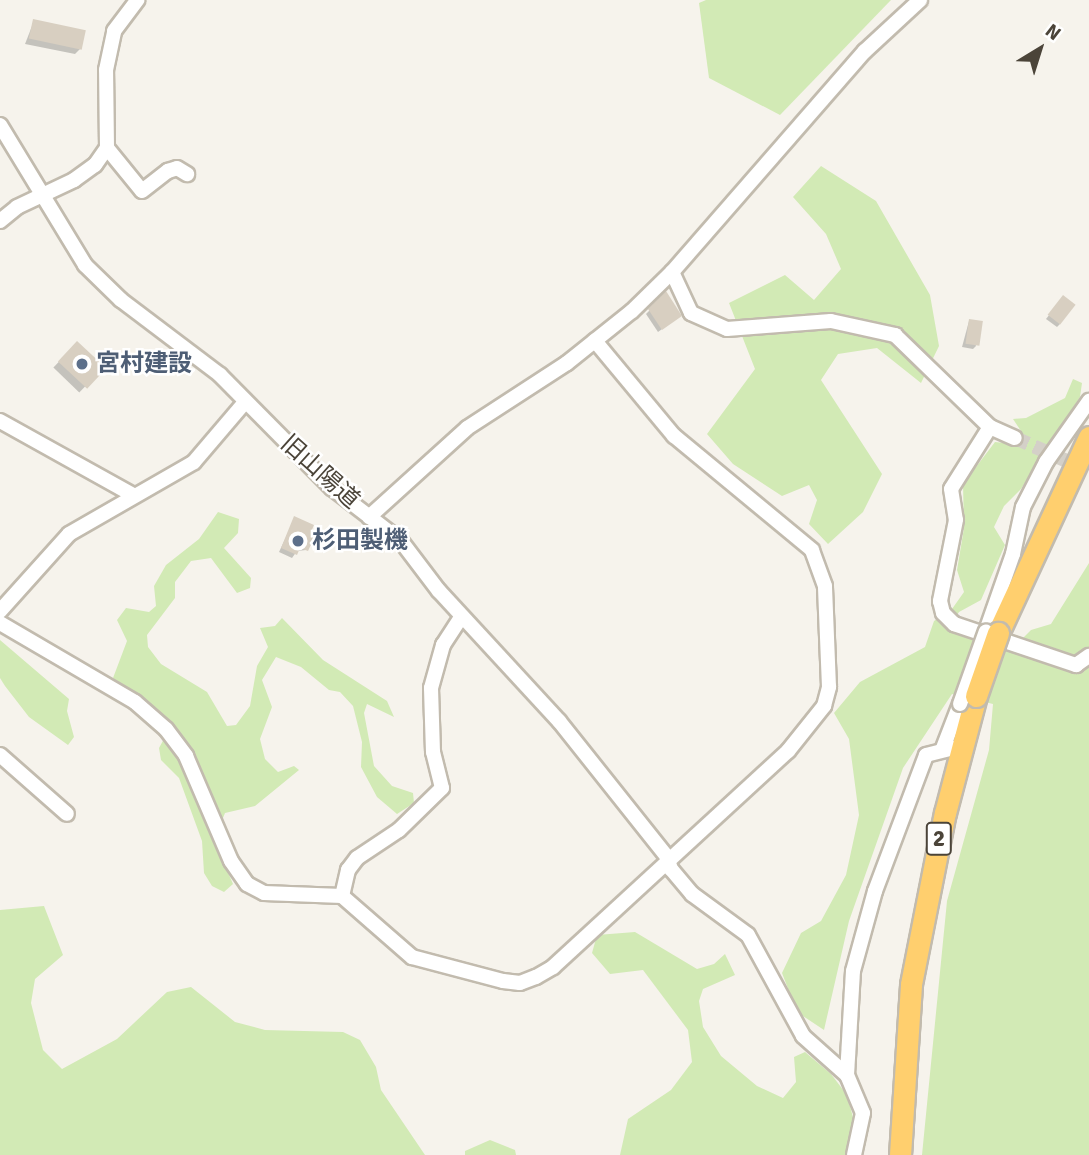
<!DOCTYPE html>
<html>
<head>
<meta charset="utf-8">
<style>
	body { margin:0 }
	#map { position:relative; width:1089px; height:1155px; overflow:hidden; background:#f6f3ec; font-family:Signika,"Noto Sans JP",sans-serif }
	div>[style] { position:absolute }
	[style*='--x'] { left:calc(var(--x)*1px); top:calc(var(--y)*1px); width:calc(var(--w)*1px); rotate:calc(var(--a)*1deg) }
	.green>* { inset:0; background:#d2eab5 }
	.shadow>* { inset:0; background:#0003; transform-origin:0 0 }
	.building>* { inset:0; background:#d8cfc1; transform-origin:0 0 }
	.minor-tunnel>* { height:14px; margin-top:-7px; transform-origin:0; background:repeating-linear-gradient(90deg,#d4d0c8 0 14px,transparent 0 21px) }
	.roads { filter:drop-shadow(2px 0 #c2bbae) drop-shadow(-2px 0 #c2bbae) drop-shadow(0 2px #c2bbae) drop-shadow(0 -2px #c2bbae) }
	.minor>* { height:14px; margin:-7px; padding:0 7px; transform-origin:7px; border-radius:7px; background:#fff }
	.highway>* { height:21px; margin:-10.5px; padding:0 10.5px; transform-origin:10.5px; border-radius:10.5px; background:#ffcf6e }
	.bridges { filter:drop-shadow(2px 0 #c2bbae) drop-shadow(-2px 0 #c2bbae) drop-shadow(0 2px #c2bbae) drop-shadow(0 -2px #c2bbae) }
	.minor-bridge>* { height:14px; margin:-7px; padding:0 7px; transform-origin:7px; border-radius:7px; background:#fff }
	.highway-bridge>* { height:21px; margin:-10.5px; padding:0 10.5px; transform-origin:10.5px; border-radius:10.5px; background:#ffcf6e }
	.dots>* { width:19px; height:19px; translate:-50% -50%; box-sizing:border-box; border:4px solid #fff; border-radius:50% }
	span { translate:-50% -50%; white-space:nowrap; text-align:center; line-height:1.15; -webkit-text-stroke:5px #fff; paint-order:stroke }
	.shield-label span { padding:2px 5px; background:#fff; border:2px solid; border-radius:5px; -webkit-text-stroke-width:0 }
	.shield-label { font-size:23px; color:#4b4439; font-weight:700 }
	.service-label { font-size:24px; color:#4e5e75; font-weight:700 }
	.left { translate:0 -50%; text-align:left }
	.street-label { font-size:24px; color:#4b4439 }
	.north { position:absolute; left:1005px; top:14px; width:70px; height:70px; -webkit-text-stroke:5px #fff; paint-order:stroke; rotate:38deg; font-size:19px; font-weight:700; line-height:28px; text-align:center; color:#4b4439 }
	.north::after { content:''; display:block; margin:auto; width:24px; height:32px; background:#4b4439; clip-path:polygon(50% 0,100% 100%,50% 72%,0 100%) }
</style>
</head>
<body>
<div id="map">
	<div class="green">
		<i style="clip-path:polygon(706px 0,891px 0,780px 115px,709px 78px,699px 3px)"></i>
		<i style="clip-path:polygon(821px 166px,876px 201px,930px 295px,939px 346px,921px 383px,877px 348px,838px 354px,821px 380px,882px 474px,863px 512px,828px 544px,809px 524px,817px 500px,809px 485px,782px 496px,733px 464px,707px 434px,755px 369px,729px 303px,785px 275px,814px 300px,841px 269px,826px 234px,793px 197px)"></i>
		<i style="clip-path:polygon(1073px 379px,1082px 383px,1080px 397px,1021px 489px,1004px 506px,994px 527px,1005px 545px,981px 600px,959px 612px,951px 625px,969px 638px,1009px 652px,1031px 630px,1051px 624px,1089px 563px,1089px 1155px,922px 1155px,947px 901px,989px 750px,993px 704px,952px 694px,903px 768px,849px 921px,824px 1030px,797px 1012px,782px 973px,801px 933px,821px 921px,846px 875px,859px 815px,849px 739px,834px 713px,860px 682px,925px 647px,934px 621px,952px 609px,964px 592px,957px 570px,964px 528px,963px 484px,995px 442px,1014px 444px,1021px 431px,1013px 419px,1026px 418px,1065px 398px)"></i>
		<i style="clip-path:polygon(218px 512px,239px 519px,238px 533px,224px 548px,251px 578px,250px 588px,237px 593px,211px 558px,191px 561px,175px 582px,175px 598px,147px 635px,148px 647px,161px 664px,207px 692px,227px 726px,236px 725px,250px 706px,257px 666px,268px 647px,260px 628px,275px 626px,282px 618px,323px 660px,387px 701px,394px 717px,367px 704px,364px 713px,374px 766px,392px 786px,413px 793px,414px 803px,397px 814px,377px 797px,361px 767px,362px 742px,353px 706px,340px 692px,329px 690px,301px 667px,276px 657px,262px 680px,272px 707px,260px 739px,265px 759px,278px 772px,294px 766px,299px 770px,255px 806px,225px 813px,214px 840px,233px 884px,224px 892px,212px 886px,204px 873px,202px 841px,179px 778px,161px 760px,159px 748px,171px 726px,113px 678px,127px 641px,117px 620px,126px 608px,149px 612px,156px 606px,154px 586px,166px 565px,199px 539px)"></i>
		<i style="clip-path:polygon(0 640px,69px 699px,67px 711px,74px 737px,68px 745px,29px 717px,5px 686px,0 678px)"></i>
		<i style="clip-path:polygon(44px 906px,63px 955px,35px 979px,31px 1003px,43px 1050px,62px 1069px,117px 1039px,167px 992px,191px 987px,235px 1022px,265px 1030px,343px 1032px,360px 1040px,376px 1067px,381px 1090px,425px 1155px,0 1155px,0 910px)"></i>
		<i style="clip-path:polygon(635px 932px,697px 969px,714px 964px,725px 954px,735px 975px,703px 989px,699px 1001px,703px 1027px,721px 1056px,757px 1086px,783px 1098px,796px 1082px,794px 1057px,805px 1052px,831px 1074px,847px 1095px,854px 1121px,845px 1155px,620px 1155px,628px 1119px,671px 1090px,692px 1062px,688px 1030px,643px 970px,610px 974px,592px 953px,597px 935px)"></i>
		<i style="clip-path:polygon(490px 1140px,515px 1150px,516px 1155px,465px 1155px,465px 1151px)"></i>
	</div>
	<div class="shadow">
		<i style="clip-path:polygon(34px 21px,81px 48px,75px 54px,25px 44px)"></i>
		<i style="clip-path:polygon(666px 294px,676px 319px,658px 332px,646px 314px)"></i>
		<i style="clip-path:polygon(1060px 301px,1060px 324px,1057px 327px,1046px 319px)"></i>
		<i style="clip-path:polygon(969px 321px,976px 346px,973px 349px,962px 347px)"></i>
		<i style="left:77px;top:343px;width:36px;height:34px;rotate:44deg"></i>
		<i style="clip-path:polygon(295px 518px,308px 533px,306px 550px,297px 551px,292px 558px,279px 552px)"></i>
	</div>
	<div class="building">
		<i style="left:33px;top:19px;width:54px;height:20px;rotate:12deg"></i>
		<i style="clip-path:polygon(666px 291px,682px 316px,662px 330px,648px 309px)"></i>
		<i style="left:1063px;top:295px;width:16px;height:25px;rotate:38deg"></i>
		<i style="left:969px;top:319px;width:14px;height:25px;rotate:8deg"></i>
		<i style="left:77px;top:341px;width:40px;height:28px;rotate:43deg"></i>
		<i style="clip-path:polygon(294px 516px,314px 525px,311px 532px,316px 534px,308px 551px,300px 548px,297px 555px,281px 548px)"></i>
	</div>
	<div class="minor-tunnel">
		<i style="--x:1015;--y:438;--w:81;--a:24"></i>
	</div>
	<div class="roads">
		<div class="minor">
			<i style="--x:0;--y:125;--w:164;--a:58.7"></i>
			<i style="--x:85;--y:265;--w:50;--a:44.2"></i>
			<i style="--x:121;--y:300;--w:124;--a:37.1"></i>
			<i style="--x:220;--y:375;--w:159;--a:45.3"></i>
			<i style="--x:332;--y:488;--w:87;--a:37.5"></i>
			<i style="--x:401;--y:541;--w:63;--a:52.8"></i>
			<i style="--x:439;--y:591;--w:177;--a:47.3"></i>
			<i style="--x:559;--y:721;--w:174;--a:51.5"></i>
			<i style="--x:667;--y:857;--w:13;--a:72"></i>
			<i style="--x:671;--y:869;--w:33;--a:50"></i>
			<i style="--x:692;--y:894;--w:69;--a:36.2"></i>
			<i style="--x:748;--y:935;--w:115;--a:61.4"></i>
			<i style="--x:803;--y:1036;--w:59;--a:41.6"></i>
			<i style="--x:847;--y:1075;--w:41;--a:67.2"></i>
			<i style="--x:863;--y:1113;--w:43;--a:102.1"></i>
			<i style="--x:107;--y:148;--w:55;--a:50.9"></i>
			<i style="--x:142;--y:191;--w:33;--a:-38"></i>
			<i style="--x:168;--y:171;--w:9;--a:-18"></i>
			<i style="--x:177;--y:168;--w:12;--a:31"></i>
			<i style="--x:0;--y:221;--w:22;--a:-39"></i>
			<i style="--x:17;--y:207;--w:63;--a:-25.3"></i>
			<i style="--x:74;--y:180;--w:26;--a:-36"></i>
			<i style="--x:95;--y:165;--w:21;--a:-55"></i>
			<i style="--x:107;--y:148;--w:78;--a:-90.7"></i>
			<i style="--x:106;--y:70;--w:40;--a:-78"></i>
			<i style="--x:114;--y:31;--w:39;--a:-53"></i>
			<i style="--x:672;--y:272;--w:45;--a:65.1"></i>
			<i style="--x:691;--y:313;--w:39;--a:24"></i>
			<i style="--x:727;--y:329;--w:104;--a:-4.4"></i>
			<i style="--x:831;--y:321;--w:66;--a:12.3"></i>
			<i style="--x:895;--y:335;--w:132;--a:44.1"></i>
			<i style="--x:990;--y:427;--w:27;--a:24"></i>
			<i style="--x:0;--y:421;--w:152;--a:29.1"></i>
			<i style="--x:990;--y:427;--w:73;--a:122.2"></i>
			<i style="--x:951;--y:489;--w:31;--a:81"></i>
			<i style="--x:956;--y:520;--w:83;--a:101.2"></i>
			<i style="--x:940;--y:601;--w:12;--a:76"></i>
			<i style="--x:943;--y:613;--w:16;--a:45"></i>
			<i style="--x:954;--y:624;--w:129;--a:18.6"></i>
			<i style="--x:1076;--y:665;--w:16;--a:-35"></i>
			<i style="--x:369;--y:517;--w:132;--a:-42.2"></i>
			<i style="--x:467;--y:428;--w:119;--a:-33"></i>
			<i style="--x:567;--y:363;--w:83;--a:-38.7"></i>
			<i style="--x:632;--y:311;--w:56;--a:-44.3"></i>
			<i style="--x:672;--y:272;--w:293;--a:-48.9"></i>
			<i style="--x:865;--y:51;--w:75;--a:-42.8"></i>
			<i style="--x:0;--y:611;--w:103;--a:-48.1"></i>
			<i style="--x:69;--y:534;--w:144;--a:-29.9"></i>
			<i style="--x:194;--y:462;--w:79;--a:-49.6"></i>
			<i style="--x:0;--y:623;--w:156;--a:30.3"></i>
			<i style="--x:135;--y:702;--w:41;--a:41.1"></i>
			<i style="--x:166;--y:729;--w:34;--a:53"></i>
			<i style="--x:186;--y:756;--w:114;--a:66.8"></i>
			<i style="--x:231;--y:861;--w:28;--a:55"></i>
			<i style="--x:247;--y:884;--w:19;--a:28"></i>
			<i style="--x:264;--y:893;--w:78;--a:2.2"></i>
			<i style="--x:342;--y:896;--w:93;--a:41.1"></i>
			<i style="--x:412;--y:957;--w:94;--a:14.8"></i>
			<i style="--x:503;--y:981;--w:17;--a:7"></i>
			<i style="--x:520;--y:983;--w:17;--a:-21"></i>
			<i style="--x:536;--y:977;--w:20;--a:-30"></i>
			<i style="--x:553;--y:967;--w:319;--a:-42.6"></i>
			<i style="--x:788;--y:751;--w:58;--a:-51.3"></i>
			<i style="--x:824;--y:706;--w:20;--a:-75"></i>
			<i style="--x:829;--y:687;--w:101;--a:-92.3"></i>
			<i style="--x:825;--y:586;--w:38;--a:-110"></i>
			<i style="--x:812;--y:550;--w:179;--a:-140.4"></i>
			<i style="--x:674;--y:436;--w:124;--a:-129.7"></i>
			<i style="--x:986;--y:631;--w:82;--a:-70.7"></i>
			<i style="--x:1013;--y:554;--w:48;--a:-78"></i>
			<i style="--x:1023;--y:507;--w:51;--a:-62.9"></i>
			<i style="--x:1046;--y:462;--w:75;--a:-54.8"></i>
			<i style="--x:943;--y:748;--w:47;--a:-68.9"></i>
			<i style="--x:0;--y:755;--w:89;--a:41.4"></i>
			<i style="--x:342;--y:896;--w:27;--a:-77"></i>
			<i style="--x:348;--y:870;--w:15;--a:-53"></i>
			<i style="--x:357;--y:858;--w:50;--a:-33.7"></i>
			<i style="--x:399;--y:830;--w:60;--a:-44.3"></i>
			<i style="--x:442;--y:788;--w:37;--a:-104"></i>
			<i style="--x:433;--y:752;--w:64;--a:-91.8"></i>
			<i style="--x:431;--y:688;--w:45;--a:-74.4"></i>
			<i style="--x:443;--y:645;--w:33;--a:-57"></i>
			<i style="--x:847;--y:1075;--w:104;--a:-86.7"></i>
			<i style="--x:853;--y:971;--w:83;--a:-74.6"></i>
			<i style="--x:875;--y:891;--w:145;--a:-69.4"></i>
			<i style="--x:926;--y:755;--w:36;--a:-14"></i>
		</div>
		<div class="highway">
			<i style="--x:998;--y:633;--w:216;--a:-65.1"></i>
			<i style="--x:900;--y:1155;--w:171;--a:-86.3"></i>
			<i style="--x:911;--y:984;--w:174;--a:-78.8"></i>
			<i style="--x:945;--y:813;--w:121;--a:-75.2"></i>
		</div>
	</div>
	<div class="bridges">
		<div class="minor-bridge">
			<i style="--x:960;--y:704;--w:77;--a:-70.4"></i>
		</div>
		<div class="highway-bridge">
			<i style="--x:976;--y:696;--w:67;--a:-70.8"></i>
		</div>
	</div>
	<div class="dots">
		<i style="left:82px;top:364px;background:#5c6f8a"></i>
		<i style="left:298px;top:541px;background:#5c6f8a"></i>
	</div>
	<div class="shield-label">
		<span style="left:939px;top:839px">2</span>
	</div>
	<div class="service-label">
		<span class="left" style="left:96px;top:364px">宮村建設</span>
		<span class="left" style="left:312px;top:541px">杉田製機</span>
	</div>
	<div class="street-label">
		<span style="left:320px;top:472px;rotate:42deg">旧山陽道</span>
	</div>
	<div class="north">N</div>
</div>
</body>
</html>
